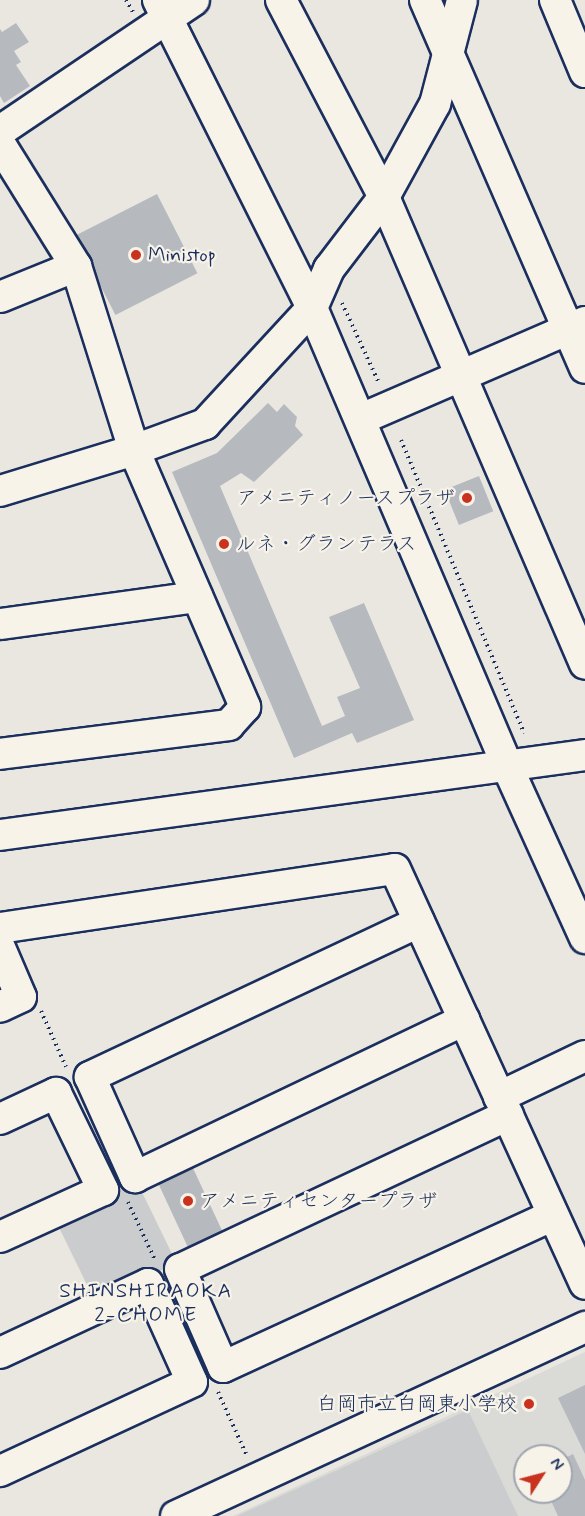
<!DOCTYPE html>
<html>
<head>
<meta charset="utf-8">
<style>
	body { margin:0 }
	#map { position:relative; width:585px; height:1516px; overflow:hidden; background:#eae7e0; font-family:Mynerve,"Klee One",sans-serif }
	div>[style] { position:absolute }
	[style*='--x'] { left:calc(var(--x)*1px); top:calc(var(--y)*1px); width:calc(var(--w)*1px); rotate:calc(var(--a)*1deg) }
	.built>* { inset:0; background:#dadad6 }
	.green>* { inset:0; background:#cbcccd; transform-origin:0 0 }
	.building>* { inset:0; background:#b6babf; transform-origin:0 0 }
	.path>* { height:4px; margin-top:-2px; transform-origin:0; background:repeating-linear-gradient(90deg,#1b2f5e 0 1.5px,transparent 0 6px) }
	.roads { filter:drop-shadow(2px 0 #1b2f5e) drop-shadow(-2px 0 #1b2f5e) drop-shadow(0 2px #1b2f5e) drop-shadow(0 -2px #1b2f5e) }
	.minor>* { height:30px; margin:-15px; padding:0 15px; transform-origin:15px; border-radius:15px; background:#f7f3e8 }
	.dots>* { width:16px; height:16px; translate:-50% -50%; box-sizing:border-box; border:3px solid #f7f3e8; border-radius:50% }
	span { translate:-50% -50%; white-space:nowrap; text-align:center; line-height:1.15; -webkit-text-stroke:4.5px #f7f3e8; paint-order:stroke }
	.poi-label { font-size:20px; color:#1b2f5e }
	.left { translate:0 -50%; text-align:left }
	.right { translate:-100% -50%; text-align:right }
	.neighbourhood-label { font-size:21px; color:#1b2f5e; letter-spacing:1.5px }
	.north { position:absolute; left:513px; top:1444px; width:60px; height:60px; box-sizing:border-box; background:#f7f3e8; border:2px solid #9fa5b1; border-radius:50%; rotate:54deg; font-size:16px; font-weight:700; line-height:24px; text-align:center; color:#1b2f5e }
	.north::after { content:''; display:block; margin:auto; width:21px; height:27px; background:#c8321e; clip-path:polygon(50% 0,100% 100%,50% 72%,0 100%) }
</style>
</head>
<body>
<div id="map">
	<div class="built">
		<i style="clip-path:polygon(evenodd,585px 1352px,585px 1516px,233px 1516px,585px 1352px,525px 1456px,561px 1456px,561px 1492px,525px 1492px,525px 1456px)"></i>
	</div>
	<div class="green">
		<i style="left:137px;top:1182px;width:90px;height:90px;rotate:64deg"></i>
		<i style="clip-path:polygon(468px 1410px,518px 1516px,237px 1516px)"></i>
	</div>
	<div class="building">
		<i style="clip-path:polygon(16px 23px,29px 42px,14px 51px,21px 62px,16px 65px,30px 86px,4px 103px,0 96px,0 29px,2px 32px)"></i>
		<i style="left:157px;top:194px;width:89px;height:92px;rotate:63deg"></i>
		<i style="clip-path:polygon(268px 403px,277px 412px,284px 404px,297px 417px,295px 426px,303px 435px,254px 482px,241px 473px,220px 486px,322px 726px,345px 716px,337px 697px,360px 688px,329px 617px,364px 603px,414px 720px,357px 743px,352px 733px,294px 758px,172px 472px,217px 453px)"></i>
		<i style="left:479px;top:476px;width:38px;height:37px;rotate:68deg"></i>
		<i style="left:192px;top:1166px;width:76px;height:38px;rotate:65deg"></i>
		<i style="clip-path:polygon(585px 1385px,585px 1454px,558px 1398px)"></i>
		<i style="clip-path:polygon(573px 1454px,585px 1480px,585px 1516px,558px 1516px,547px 1492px,561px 1492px,561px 1460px)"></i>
	</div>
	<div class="path">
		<i style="--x:126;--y:0;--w:14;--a:60"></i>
		<i style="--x:342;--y:303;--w:88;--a:65.2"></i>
		<i style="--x:401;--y:440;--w:318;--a:67.2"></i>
		<i style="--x:41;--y:1011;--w:61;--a:65.9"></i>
		<i style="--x:128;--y:1202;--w:64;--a:65"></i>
		<i style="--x:218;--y:1392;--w:70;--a:65.6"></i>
	</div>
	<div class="roads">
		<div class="minor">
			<i style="--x:158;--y:0;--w:344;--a:63.4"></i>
			<i style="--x:312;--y:308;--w:498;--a:66.9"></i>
			<i style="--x:507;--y:766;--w:189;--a:65.6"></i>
			<i style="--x:281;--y:0;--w:222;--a:62.4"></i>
			<i style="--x:384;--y:197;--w:508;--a:66.71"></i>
			<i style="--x:425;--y:0;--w:401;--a:66.5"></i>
			<i style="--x:555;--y:0;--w:78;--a:67.4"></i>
			<i style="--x:0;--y:131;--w:234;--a:-34"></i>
			<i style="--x:0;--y:144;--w:144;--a:58.1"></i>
			<i style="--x:76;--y:266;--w:193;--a:72.5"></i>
			<i style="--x:134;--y:450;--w:280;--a:66.6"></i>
			<i style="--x:245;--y:707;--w:24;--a:132"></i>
			<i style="--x:229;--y:725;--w:231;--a:172.8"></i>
			<i style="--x:0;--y:297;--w:82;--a:-22.2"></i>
			<i style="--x:361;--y:419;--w:244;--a:-23.4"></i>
			<i style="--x:0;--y:491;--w:140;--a:-17"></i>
			<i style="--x:134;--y:450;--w:76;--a:-20.1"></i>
			<i style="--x:205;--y:424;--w:158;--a:-47.3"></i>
			<i style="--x:312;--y:308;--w:43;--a:-66.4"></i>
			<i style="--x:329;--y:269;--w:91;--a:-52.6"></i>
			<i style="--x:384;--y:197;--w:106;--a:-61.3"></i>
			<i style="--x:435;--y:104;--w:107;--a:-75.4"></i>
			<i style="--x:0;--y:624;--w:199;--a:-7.8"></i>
			<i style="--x:0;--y:835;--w:590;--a:-7.79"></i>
			<i style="--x:419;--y:922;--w:364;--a:154.8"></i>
			<i style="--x:90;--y:1077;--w:110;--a:65.8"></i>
			<i style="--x:135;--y:1177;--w:365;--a:-25.5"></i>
			<i style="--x:0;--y:928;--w:399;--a:-8.5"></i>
			<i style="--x:395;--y:869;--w:456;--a:65.4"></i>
			<i style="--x:0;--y:948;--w:53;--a:66.8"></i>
			<i style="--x:21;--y:997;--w:23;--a:155"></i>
			<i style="--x:499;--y:1097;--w:95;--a:-25.5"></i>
			<i style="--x:508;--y:1115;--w:362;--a:154.8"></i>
			<i style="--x:180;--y:1269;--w:107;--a:66.3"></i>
			<i style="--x:223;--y:1367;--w:363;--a:-24.7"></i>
			<i style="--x:0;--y:1119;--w:62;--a:-24.9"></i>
			<i style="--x:56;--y:1093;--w:108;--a:64.1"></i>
			<i style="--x:103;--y:1190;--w:113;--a:155.5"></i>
			<i style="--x:0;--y:1353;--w:163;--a:-25"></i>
			<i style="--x:148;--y:1284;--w:107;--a:65.8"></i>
			<i style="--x:192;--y:1382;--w:212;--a:155.1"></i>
			<i style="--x:176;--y:1516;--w:451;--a:-24.8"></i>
		</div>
	</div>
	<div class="dots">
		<i style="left:136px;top:255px;background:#c8321e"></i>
		<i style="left:467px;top:498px;background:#c8321e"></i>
		<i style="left:224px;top:544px;background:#c8321e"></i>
		<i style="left:188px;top:1201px;background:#c8321e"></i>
		<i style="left:529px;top:1404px;background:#c8321e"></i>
	</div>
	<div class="poi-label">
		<span class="left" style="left:148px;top:255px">Ministop</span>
		<span class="right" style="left:455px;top:498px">アメニティノースプラザ</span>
		<span class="left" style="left:236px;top:544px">ルネ・グランテラス</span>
		<span class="left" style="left:200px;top:1201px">アメニティセンタープラザ</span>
		<span class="right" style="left:517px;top:1404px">白岡市立白岡東小学校</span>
	</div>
	<div class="neighbourhood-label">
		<span style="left:146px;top:1303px">SHINSHIRAOKA<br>2-CHOME</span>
	</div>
	<div class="north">N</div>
</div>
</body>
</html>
